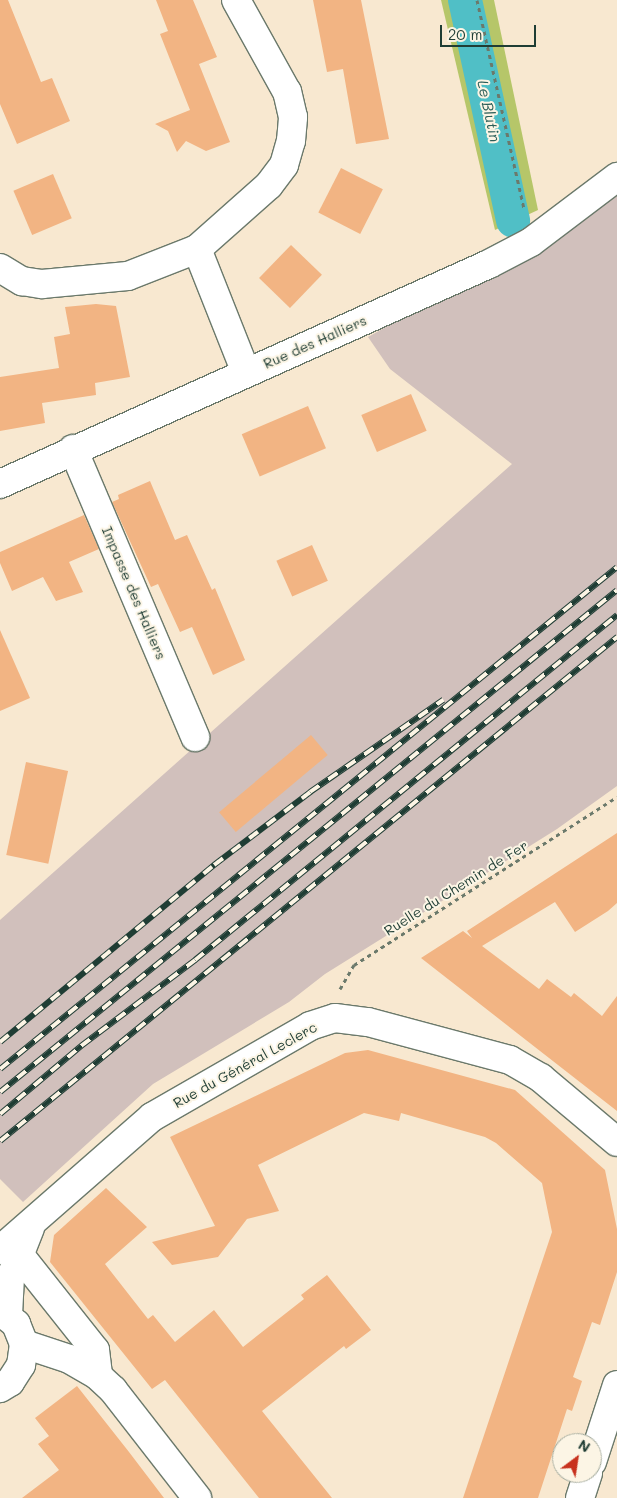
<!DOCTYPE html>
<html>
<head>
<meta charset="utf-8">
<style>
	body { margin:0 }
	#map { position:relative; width:617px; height:1498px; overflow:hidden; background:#f8e8d0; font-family:Mali,sans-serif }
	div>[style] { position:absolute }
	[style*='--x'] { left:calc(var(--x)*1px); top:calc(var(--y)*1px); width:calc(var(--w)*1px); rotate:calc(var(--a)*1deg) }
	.industrial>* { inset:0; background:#d1c0bc }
	.green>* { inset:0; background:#b6c669 }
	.canal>* { height:34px; margin:-17px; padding:0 17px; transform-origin:17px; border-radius:17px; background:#50bfc6 }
	.building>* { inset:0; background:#f2b483; transform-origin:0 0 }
	.path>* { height:3px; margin-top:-1.5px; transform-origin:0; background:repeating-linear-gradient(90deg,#6b796b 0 4px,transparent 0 8px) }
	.roads { filter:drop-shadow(1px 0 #6b796b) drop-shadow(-1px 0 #6b796b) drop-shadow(0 1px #6b796b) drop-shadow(0 -1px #6b796b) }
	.minor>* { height:28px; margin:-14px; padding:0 14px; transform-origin:14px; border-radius:14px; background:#fff }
	.major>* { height:28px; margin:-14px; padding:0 14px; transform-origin:14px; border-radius:14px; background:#fff }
	.rail>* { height:5.5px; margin-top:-2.75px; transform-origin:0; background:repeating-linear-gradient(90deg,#fcf5e5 0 11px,#1f3d34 0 22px); box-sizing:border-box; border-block:1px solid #1f3d34 }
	span { translate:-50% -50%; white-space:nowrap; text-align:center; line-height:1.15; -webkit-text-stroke:4px #fcf5e5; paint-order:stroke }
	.street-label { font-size:14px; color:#1f3d34 }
	.water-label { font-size:15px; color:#2b5e58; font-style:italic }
	.north { position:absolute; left:552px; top:1433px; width:50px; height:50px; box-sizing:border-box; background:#fcf5e5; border:1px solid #a4ab9e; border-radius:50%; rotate:31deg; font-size:14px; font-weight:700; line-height:20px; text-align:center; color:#1f3d34 }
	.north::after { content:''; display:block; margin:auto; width:18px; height:22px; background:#c8321e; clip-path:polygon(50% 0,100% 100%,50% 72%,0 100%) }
	.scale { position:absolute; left:440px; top:25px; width:96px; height:22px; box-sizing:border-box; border:2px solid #1f3d34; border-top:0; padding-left:6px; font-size:15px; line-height:18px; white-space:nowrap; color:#1f3d34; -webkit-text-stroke:4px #fcf5e5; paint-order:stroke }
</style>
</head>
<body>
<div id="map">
	<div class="industrial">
		<i style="clip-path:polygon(617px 194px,617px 786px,557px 829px,325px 974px,289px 1002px,153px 1084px,23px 1202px,0 1179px,0 920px,512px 464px,390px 369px,368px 337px,596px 210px)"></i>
	</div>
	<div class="green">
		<i style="clip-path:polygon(441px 0,494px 0,538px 210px,495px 230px)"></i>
	</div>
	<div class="canal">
		<i style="--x:465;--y:0;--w:226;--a:77.7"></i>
	</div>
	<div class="building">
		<i style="clip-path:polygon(0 0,8px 0,41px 82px,52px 78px,70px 121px,17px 144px,0 104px)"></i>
		<i style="clip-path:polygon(156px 0,193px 0,217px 57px,199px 64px,230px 142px,206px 151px,186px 141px,177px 152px,168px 131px,155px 124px,190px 110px,160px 34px,168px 31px)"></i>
		<i style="clip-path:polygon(313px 0,361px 0,389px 139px,356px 144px,343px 69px,327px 72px)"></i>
		<i style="left:341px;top:168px;width:47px;height:50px;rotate:27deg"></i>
		<i style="left:53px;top:174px;width:48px;height:43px;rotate:67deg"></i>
		<i style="left:291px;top:245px;width:43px;height:46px;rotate:44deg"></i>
		<i style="clip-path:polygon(96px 304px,116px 306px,130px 377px,95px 383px,96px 395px,42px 403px,45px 423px,0 431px,0 377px,59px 368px,54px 337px,70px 334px,65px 307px)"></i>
		<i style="left:411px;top:394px;width:40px;height:54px;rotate:67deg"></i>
		<i style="left:308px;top:406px;width:46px;height:72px;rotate:67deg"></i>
		<i style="clip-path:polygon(150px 481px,175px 540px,187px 535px,212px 590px,215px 588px,245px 660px,213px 675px,192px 627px,180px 632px,158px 584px,151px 587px,112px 502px,119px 499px,118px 495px)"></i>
		<i style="clip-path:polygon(84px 515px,99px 549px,69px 562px,83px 592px,56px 601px,43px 577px,12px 591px,0 563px,0 552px)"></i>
		<i style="left:312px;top:545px;width:39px;height:39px;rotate:66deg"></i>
		<i style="clip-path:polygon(0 630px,30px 698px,0 711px)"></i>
		<i style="left:311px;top:735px;width:26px;height:120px;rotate:50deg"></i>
		<i style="left:26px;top:762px;width:43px;height:95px;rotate:12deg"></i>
		<i style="clip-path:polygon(617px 833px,617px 903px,608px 911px,575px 932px,555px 902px,482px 946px,539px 989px,547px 979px,571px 997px,574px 993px,602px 1016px,617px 996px,617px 1111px,421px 958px,463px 931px,472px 938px,467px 931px)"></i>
		<i style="clip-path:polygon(368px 1050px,515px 1090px,605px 1170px,617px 1229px,617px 1272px,600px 1325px,592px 1322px,573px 1377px,582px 1381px,572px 1411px,567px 1409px,538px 1498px,463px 1498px,552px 1232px,542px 1183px,496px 1143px,485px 1137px,401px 1113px,399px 1121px,364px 1113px,258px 1165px,279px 1211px,247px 1219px,218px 1257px,172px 1265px,152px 1242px,215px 1226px,170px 1137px,345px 1053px)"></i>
		<i style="clip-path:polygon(106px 1188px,147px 1227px,105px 1264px,148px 1319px,153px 1315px,175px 1342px,214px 1310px,243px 1347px,304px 1299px,301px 1295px,327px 1275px,371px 1330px,346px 1349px,344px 1346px,262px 1411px,332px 1498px,259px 1498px,165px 1380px,152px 1389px,50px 1262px,54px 1235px)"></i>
		<i style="clip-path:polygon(77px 1386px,129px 1452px,164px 1498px,22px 1498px,59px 1470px,38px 1444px,49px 1436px,35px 1418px)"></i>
	</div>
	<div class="path">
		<i style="--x:477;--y:0;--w:214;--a:77.3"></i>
		<i style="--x:340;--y:989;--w:28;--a:-60"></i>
		<i style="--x:354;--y:965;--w:312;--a:-32.6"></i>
	</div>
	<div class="roads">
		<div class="minor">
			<i style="--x:197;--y:249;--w:133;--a:68.4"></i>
			<i style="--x:0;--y:268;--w:26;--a:31"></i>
			<i style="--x:22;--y:281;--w:20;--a:9"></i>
			<i style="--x:42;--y:284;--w:86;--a:-5.3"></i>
			<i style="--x:128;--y:276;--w:74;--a:-21.4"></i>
			<i style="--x:197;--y:249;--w:96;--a:-41.6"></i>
			<i style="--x:269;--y:185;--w:25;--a:-53"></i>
			<i style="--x:284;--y:165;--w:25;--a:-74"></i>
			<i style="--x:291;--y:141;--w:24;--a:-85"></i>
			<i style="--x:293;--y:117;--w:26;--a:-103"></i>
			<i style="--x:287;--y:92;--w:105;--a:-119"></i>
			<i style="--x:73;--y:449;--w:313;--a:67"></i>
			<i style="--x:18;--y:1253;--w:124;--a:51.6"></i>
			<i style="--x:95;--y:1350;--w:26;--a:83"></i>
			<i style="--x:24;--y:1344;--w:47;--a:18.4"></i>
			<i style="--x:69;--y:1359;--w:34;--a:30"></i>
			<i style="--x:98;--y:1376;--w:21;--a:43"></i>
			<i style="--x:113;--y:1390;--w:137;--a:52.1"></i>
			<i style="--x:592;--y:1462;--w:81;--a:-72"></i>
			<i style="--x:580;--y:1498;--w:26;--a:-72"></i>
		</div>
		<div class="major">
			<i style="--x:0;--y:484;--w:536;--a:-24.22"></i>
			<i style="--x:489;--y:264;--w:47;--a:-27.6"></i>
			<i style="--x:531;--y:242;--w:108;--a:-37.1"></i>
			<i style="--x:0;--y:1250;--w:202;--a:-41.2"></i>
			<i style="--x:152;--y:1117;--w:182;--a:-29.9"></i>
			<i style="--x:310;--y:1026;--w:26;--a:-18"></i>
			<i style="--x:335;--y:1018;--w:33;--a:7"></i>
			<i style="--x:368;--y:1022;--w:147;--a:15"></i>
			<i style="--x:510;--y:1060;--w:36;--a:30"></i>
			<i style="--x:541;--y:1078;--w:99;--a:40.1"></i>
			<i style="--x:0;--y:1311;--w:21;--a:39"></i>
			<i style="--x:16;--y:1324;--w:22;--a:68"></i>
			<i style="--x:24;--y:1344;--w:21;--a:98"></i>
			<i style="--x:21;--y:1365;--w:20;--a:123"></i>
			<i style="--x:10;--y:1382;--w:12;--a:149"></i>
			<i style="--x:8;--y:1315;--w:36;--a:-87"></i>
			<i style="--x:10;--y:1279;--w:55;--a:-68.6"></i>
		</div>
	</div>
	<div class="rail">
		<i style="--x:0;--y:1042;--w:278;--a:-39.6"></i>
		<i style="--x:214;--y:865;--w:121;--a:-37.2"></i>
		<i style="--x:310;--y:792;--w:162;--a:-34.7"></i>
		<i style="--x:0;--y:1069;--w:795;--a:-39.13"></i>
		<i style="--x:0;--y:1092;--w:795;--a:-39.13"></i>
		<i style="--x:0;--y:1114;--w:106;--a:-40"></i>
		<i style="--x:81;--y:1046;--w:143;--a:-37"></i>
		<i style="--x:195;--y:960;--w:545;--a:-39.27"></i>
		<i style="--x:0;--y:1141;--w:797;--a:-39.24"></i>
	</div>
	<div class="street-label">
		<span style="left:315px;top:342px;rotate:-24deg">Rue des Halliers</span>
		<span style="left:134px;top:593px;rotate:67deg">Impasse des Halliers</span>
		<span style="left:456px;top:888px;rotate:-32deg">Ruelle du Chemin de Fer</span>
		<span style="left:245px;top:1065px;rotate:-29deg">Rue du Général Leclerc</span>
	</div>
	<div class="water-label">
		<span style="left:489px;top:111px;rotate:78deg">Le Blutin</span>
	</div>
	<div class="north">N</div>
	<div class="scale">20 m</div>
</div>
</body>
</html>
